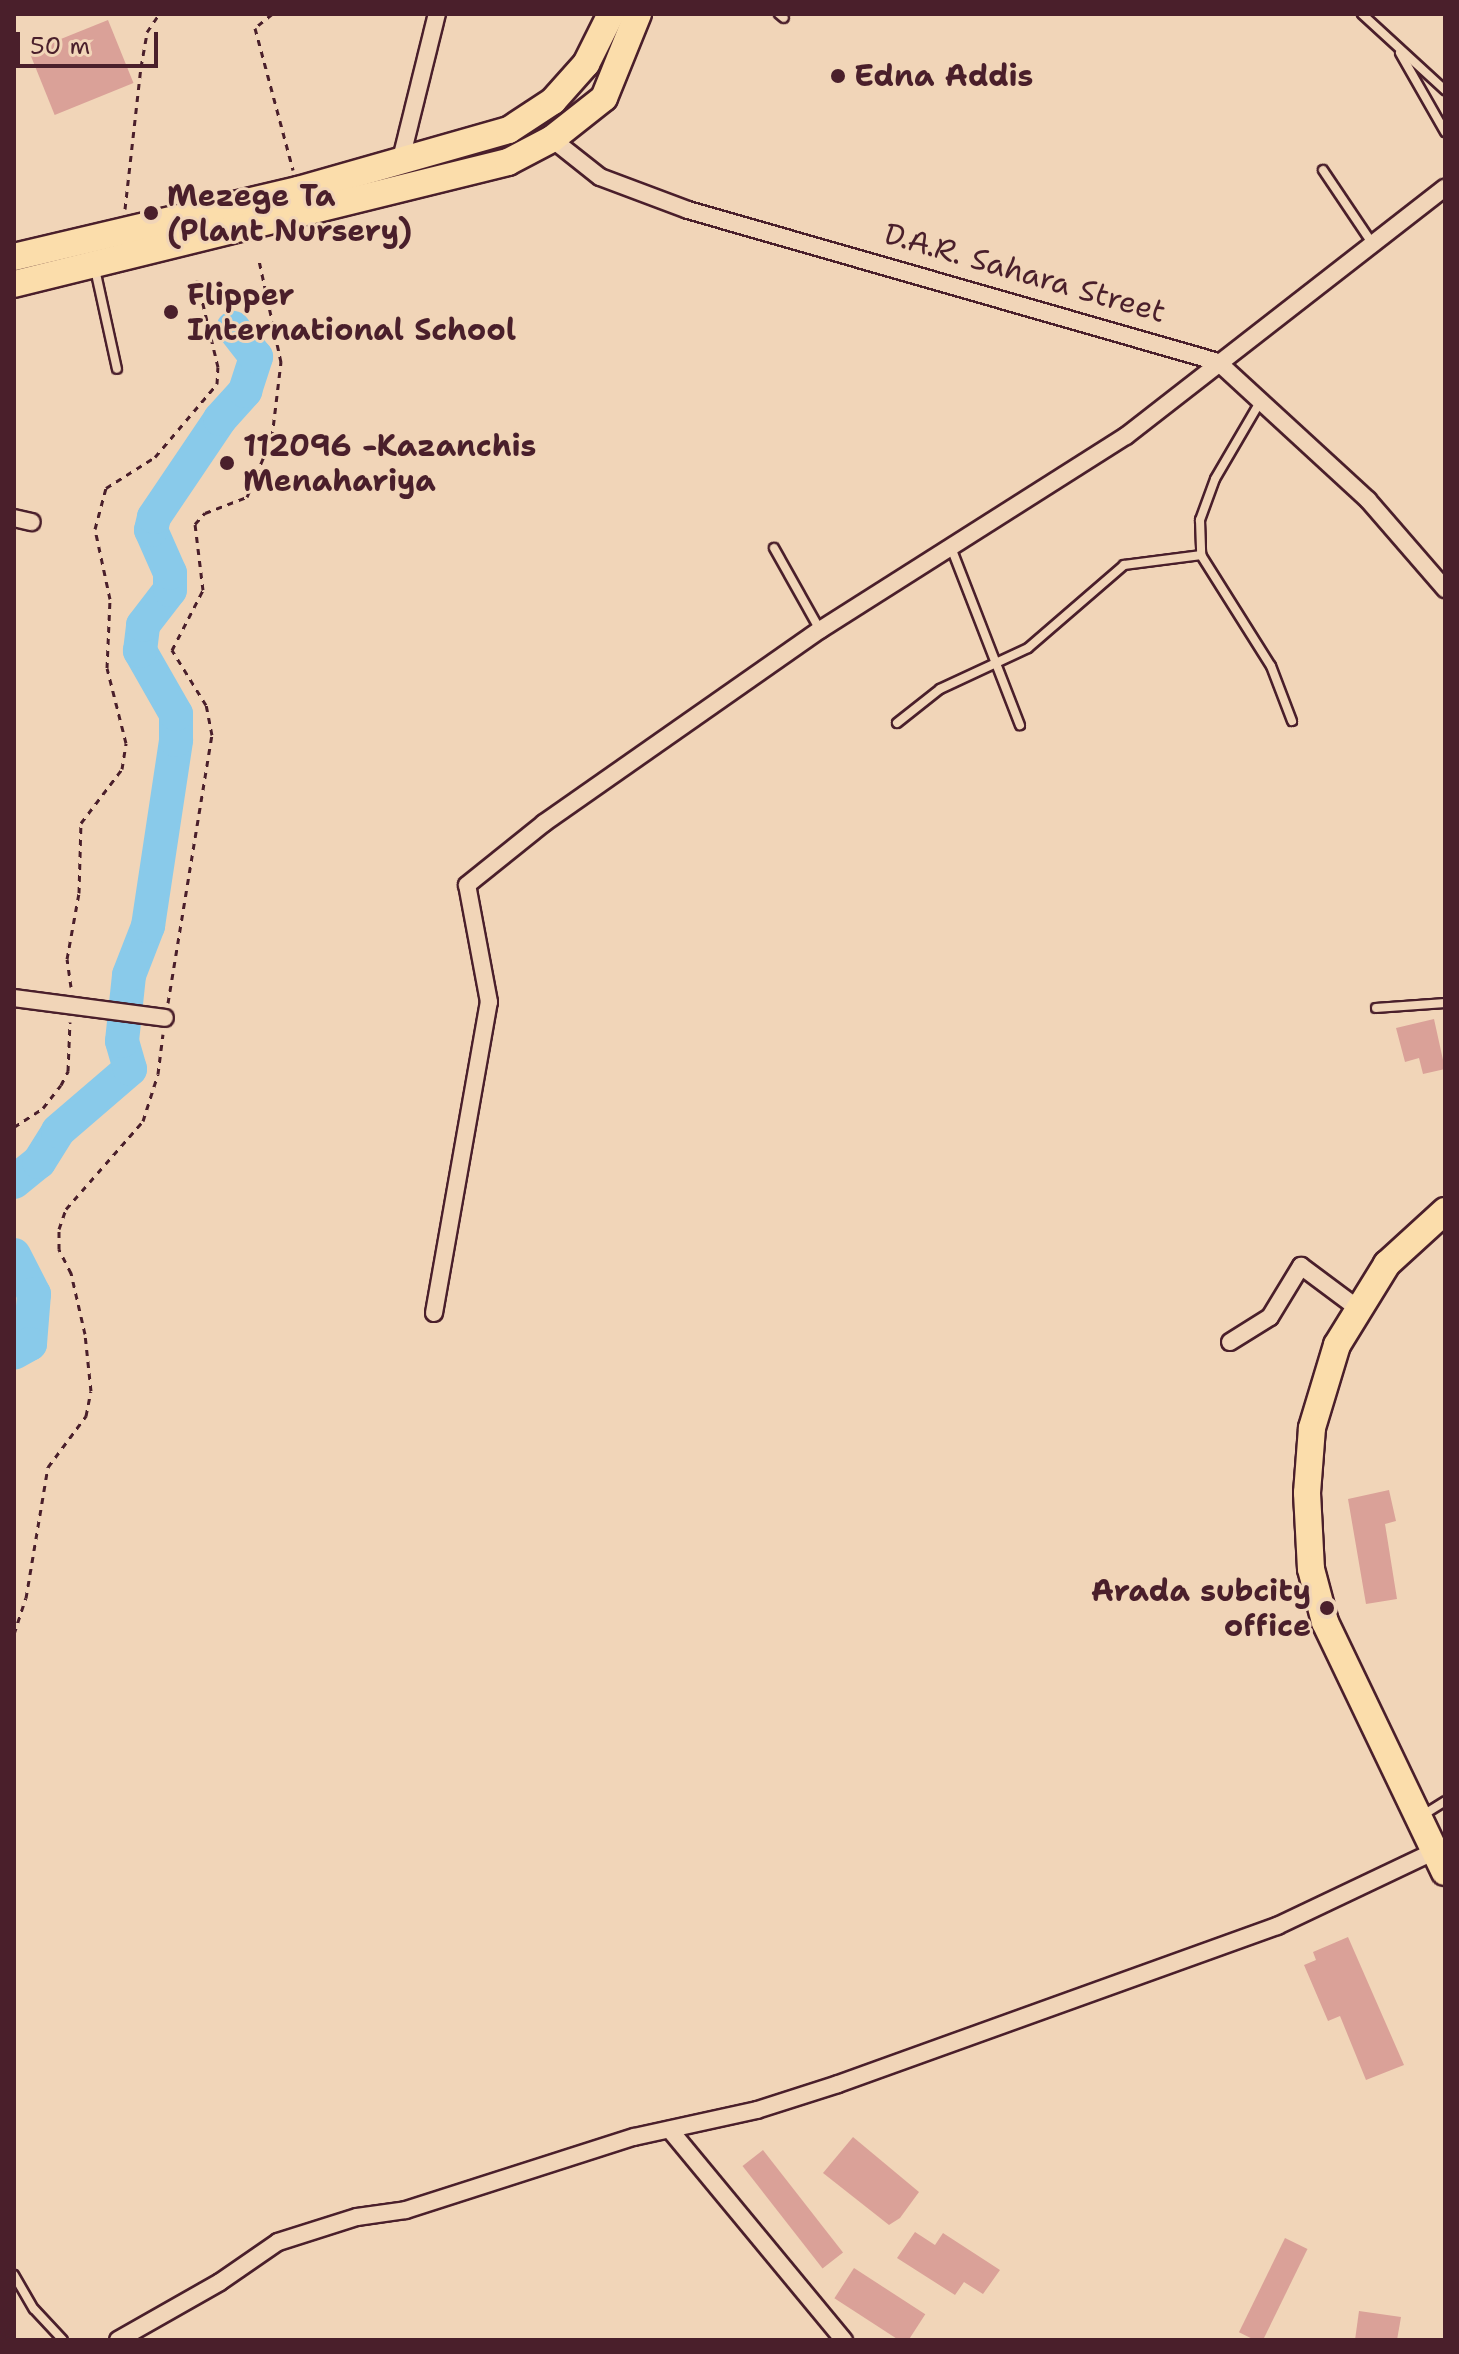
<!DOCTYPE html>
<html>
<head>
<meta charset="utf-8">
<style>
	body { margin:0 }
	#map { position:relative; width:1459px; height:2354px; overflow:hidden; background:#f1d5b8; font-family:"Shantell Sans",sans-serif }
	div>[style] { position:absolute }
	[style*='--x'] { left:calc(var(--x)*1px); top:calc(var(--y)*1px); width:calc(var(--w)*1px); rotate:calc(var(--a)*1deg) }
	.river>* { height:34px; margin:-17px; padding:0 17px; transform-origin:17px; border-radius:17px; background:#89caea }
	.building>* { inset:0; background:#daa198; transform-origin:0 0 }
	.path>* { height:3px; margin-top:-1.5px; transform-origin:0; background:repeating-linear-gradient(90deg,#4a1f2b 0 6px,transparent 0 12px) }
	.roads { filter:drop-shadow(2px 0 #4a1f2b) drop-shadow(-2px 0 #4a1f2b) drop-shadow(0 2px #4a1f2b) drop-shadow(0 -2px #4a1f2b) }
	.service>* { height:8px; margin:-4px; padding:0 4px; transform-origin:4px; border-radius:4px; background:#f1d5b8 }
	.minor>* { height:16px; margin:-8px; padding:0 8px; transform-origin:8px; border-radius:8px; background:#f1d5b8 }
	.primary>* { height:26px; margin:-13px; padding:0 13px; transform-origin:13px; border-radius:13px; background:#fbddab }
	.dots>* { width:22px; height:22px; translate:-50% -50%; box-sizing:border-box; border:4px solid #f1d5b8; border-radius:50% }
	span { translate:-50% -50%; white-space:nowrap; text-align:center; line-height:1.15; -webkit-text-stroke:6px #f1d5b8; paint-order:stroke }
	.poi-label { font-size:30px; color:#4a1f2b; font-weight:700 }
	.left { translate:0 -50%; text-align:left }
	.right { translate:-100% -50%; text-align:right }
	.street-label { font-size:30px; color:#4a1f2b }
	.frame { position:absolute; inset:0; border:16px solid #4a1f2b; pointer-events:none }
	.scale { position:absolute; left:16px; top:32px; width:142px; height:36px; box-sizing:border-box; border:4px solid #4a1f2b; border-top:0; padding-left:10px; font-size:24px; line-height:28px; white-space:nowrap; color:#4a1f2b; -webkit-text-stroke:6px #f1d5b8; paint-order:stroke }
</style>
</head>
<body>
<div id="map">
	<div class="river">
		<i style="--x:14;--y:1182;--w:32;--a:-39"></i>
		<i style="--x:39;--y:1162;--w:36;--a:-58"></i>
		<i style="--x:58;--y:1131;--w:95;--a:-40.7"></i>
		<i style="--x:130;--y:1069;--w:29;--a:-106"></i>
		<i style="--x:122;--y:1041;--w:66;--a:-83.9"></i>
		<i style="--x:129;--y:975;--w:53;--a:-68.8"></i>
		<i style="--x:148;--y:926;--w:188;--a:-81.4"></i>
		<i style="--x:176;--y:740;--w:26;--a:-90"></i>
		<i style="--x:176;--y:714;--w:73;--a:-119.7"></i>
		<i style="--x:140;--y:651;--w:26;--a:-83"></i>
		<i style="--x:143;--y:625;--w:44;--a:-52.4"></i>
		<i style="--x:170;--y:590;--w:17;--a:-90"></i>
		<i style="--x:170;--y:573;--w:47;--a:-113.8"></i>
		<i style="--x:151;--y:530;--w:13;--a:-77"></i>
		<i style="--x:154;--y:517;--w:118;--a:-56"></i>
		<i style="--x:220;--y:419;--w:38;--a:-48"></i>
		<i style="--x:245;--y:391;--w:36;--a:-72"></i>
		<i style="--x:256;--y:357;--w:37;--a:-128"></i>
		<i style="--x:14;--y:1255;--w:44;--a:62.9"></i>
		<i style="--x:34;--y:1294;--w:50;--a:94.6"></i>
		<i style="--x:30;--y:1344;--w:18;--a:151"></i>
	</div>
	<div class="building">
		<i style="left:108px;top:20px;width:68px;height:85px;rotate:68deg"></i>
		<i style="clip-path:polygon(1434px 1019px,1445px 1069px,1423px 1074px,1419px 1058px,1405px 1062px,1396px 1028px)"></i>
		<i style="clip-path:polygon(1389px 1490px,1396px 1521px,1385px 1524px,1397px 1599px,1366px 1604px,1348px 1499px)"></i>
		<i style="clip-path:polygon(1348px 1937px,1404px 2065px,1366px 2080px,1340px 2016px,1328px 2021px,1304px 1965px,1316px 1960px,1313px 1952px)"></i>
		<i style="clip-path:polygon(853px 2137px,919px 2192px,900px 2218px,889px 2225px,823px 2173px)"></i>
		<i style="left:763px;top:2150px;width:130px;height:26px;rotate:52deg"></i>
		<i style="clip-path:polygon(915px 2232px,935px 2245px,943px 2233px,1000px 2270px,983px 2294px,964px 2282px,955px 2295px,897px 2258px)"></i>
		<i style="left:1285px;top:2238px;width:25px;height:105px;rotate:26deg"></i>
		<i style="left:854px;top:2268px;width:85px;height:36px;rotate:33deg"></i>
		<i style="clip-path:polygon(1359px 2311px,1401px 2317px,1397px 2340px,1355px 2340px)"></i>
	</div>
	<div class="path">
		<i style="--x:272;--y:14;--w:22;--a:141"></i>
		<i style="--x:255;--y:28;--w:147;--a:75"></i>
		<i style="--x:125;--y:209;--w:143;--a:-83.6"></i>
		<i style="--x:141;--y:67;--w:36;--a:-80"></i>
		<i style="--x:147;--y:32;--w:22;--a:-56"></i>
		<i style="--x:71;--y:987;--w:28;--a:-98"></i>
		<i style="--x:67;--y:959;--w:67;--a:-79.7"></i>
		<i style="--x:79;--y:893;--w:70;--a:-88.4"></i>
		<i style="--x:81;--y:823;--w:68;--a:-52.8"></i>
		<i style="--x:122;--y:769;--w:26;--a:-81"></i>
		<i style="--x:126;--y:743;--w:77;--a:-104.2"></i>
		<i style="--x:107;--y:668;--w:69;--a:-87.5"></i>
		<i style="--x:110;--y:599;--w:72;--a:-102.1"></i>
		<i style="--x:95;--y:529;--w:42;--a:-75"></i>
		<i style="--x:106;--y:488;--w:58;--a:-32.3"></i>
		<i style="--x:155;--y:457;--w:96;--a:-49.7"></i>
		<i style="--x:217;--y:384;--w:17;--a:-87"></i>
		<i style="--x:218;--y:367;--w:95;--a:-103.4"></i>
		<i style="--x:168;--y:1003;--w:272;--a:-80.7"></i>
		<i style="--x:212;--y:735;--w:31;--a:-101"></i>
		<i style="--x:206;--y:705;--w:65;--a:-121.7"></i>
		<i style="--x:172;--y:650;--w:68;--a:-62.7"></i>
		<i style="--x:203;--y:590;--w:66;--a:-96.9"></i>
		<i style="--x:195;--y:524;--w:15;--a:-48"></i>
		<i style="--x:205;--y:513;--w:45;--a:-20.9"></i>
		<i style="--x:247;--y:497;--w:65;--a:-67.4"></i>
		<i style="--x:272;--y:437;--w:76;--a:-83.2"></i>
		<i style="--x:281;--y:362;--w:104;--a:-102.2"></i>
		<i style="--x:14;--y:1127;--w:35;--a:-33"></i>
		<i style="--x:43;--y:1108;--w:29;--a:-52"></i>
		<i style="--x:61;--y:1085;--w:16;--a:-63"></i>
		<i style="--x:68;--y:1071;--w:49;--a:-87.7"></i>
		<i style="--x:14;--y:1634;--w:38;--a:-72"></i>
		<i style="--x:26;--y:1598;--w:133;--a:-80.5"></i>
		<i style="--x:48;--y:1467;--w:64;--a:-53.3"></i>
		<i style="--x:86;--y:1416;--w:25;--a:-79"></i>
		<i style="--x:91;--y:1391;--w:57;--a:-96"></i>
		<i style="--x:85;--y:1334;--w:63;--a:-102.9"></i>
		<i style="--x:71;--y:1273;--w:27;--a:-117"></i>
		<i style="--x:59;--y:1249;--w:20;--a:-90"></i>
		<i style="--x:59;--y:1229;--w:21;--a:-71"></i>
		<i style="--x:66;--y:1209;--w:117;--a:-48.8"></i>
		<i style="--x:143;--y:1121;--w:49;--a:-72.3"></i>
		<i style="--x:158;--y:1074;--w:40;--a:-82.9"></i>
	</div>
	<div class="roads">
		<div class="service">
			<i style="--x:779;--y:14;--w:6;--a:39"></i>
			<i style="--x:1362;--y:14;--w:113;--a:42.5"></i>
			<i style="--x:1400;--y:53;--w:91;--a:60.3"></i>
			<i style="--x:1323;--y:170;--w:92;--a:56.1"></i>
			<i style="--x:95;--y:269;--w:102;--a:77.6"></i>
			<i style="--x:1260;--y:402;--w:89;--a:120.3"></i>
			<i style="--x:1215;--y:479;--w:44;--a:110.1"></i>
			<i style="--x:1200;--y:520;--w:35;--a:88"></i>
			<i style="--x:1201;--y:555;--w:131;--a:57.8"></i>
			<i style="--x:1271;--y:666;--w:59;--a:69.1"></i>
			<i style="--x:774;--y:548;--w:94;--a:60.7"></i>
			<i style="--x:952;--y:550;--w:188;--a:68.8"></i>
			<i style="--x:897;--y:723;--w:55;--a:-38.3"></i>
			<i style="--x:940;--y:689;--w:97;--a:-25"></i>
			<i style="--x:1028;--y:648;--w:127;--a:-40.8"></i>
			<i style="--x:1124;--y:565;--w:78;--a:-7.4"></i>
			<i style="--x:1376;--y:1008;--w:69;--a:-4.1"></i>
			<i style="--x:1423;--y:1815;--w:26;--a:-32"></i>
			<i style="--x:14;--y:2275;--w:39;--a:60"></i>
			<i style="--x:34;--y:2309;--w:42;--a:46.9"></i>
		</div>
		<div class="minor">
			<i style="--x:552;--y:139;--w:61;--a:38.4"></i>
			<i style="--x:600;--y:177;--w:94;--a:20.6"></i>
			<i style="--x:688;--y:210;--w:551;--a:16"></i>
			<i style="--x:1218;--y:362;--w:204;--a:42.6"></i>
			<i style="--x:1368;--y:500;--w:118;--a:49.1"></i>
			<i style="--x:400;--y:163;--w:154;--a:-76.1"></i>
			<i style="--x:14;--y:518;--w:18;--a:13"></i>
			<i style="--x:14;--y:998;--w:152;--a:7.5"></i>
			<i style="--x:434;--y:1313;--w:316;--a:-80"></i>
			<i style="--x:489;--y:1002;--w:119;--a:-100.6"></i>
			<i style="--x:467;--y:885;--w:99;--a:-38.8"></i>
			<i style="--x:544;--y:823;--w:337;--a:-35"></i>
			<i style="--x:820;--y:630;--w:362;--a:-32.4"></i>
			<i style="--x:1126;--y:436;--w:404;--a:-37.9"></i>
			<i style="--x:1230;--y:1342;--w:47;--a:-32"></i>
			<i style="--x:1270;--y:1317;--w:60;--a:-58.7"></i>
			<i style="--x:1301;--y:1266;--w:69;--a:36.7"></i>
			<i style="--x:670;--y:2130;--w:273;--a:50.4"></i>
			<i style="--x:118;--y:2340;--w:117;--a:-29.6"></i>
			<i style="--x:220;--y:2282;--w:70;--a:-34.6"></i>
			<i style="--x:278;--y:2242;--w:83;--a:-17.6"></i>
			<i style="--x:357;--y:2217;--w:49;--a:-8.1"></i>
			<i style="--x:406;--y:2210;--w:239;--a:-17.8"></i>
			<i style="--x:634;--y:2137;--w:126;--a:-12.4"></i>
			<i style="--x:757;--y:2110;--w:85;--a:-17.8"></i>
			<i style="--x:838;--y:2084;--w:467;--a:-19.8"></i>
			<i style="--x:1277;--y:1926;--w:175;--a:-25.4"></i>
		</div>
		<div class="primary">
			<i style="--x:14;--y:257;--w:292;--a:-13.3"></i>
			<i style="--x:298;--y:190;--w:219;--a:-15.9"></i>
			<i style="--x:509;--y:130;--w:53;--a:-33.4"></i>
			<i style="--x:553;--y:101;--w:50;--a:-48.3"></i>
			<i style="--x:586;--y:64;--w:56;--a:-63.4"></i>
			<i style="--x:14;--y:284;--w:509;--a:-13.87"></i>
			<i style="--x:508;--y:162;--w:50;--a:-27.6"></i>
			<i style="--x:552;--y:139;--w:66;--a:-38.3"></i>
			<i style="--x:604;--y:98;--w:91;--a:-68"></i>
			<i style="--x:1445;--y:1211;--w:79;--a:137.6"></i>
			<i style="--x:1387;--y:1264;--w:95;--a:121.7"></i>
			<i style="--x:1337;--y:1345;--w:87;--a:106.8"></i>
			<i style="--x:1312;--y:1428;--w:65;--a:94.4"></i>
			<i style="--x:1307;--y:1493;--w:76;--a:87"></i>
			<i style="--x:1311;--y:1569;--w:55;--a:75.2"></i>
			<i style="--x:1325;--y:1622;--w:277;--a:64.4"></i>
		</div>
	</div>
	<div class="dots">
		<i style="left:838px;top:76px;background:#4a1f2b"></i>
		<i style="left:151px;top:213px;background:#4a1f2b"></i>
		<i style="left:171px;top:312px;background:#4a1f2b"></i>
		<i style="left:227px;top:463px;background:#4a1f2b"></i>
		<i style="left:1327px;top:1608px;background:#4a1f2b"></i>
	</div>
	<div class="poi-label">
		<span class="left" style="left:854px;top:76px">Edna Addis</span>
		<span class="left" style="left:167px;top:213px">Mezege Ta<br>(Plant Nursery)</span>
		<span class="left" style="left:187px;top:312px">Flipper<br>International School</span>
		<span class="left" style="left:243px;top:463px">112096 -Kazanchis<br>Menahariya</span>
		<span class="right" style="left:1311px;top:1608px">Arada subcity<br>office</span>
	</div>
	<div class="street-label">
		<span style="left:1025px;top:273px;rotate:16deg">D.A.R. Sahara Street</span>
	</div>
	<div class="frame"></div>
	<div class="scale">50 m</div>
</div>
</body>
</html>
